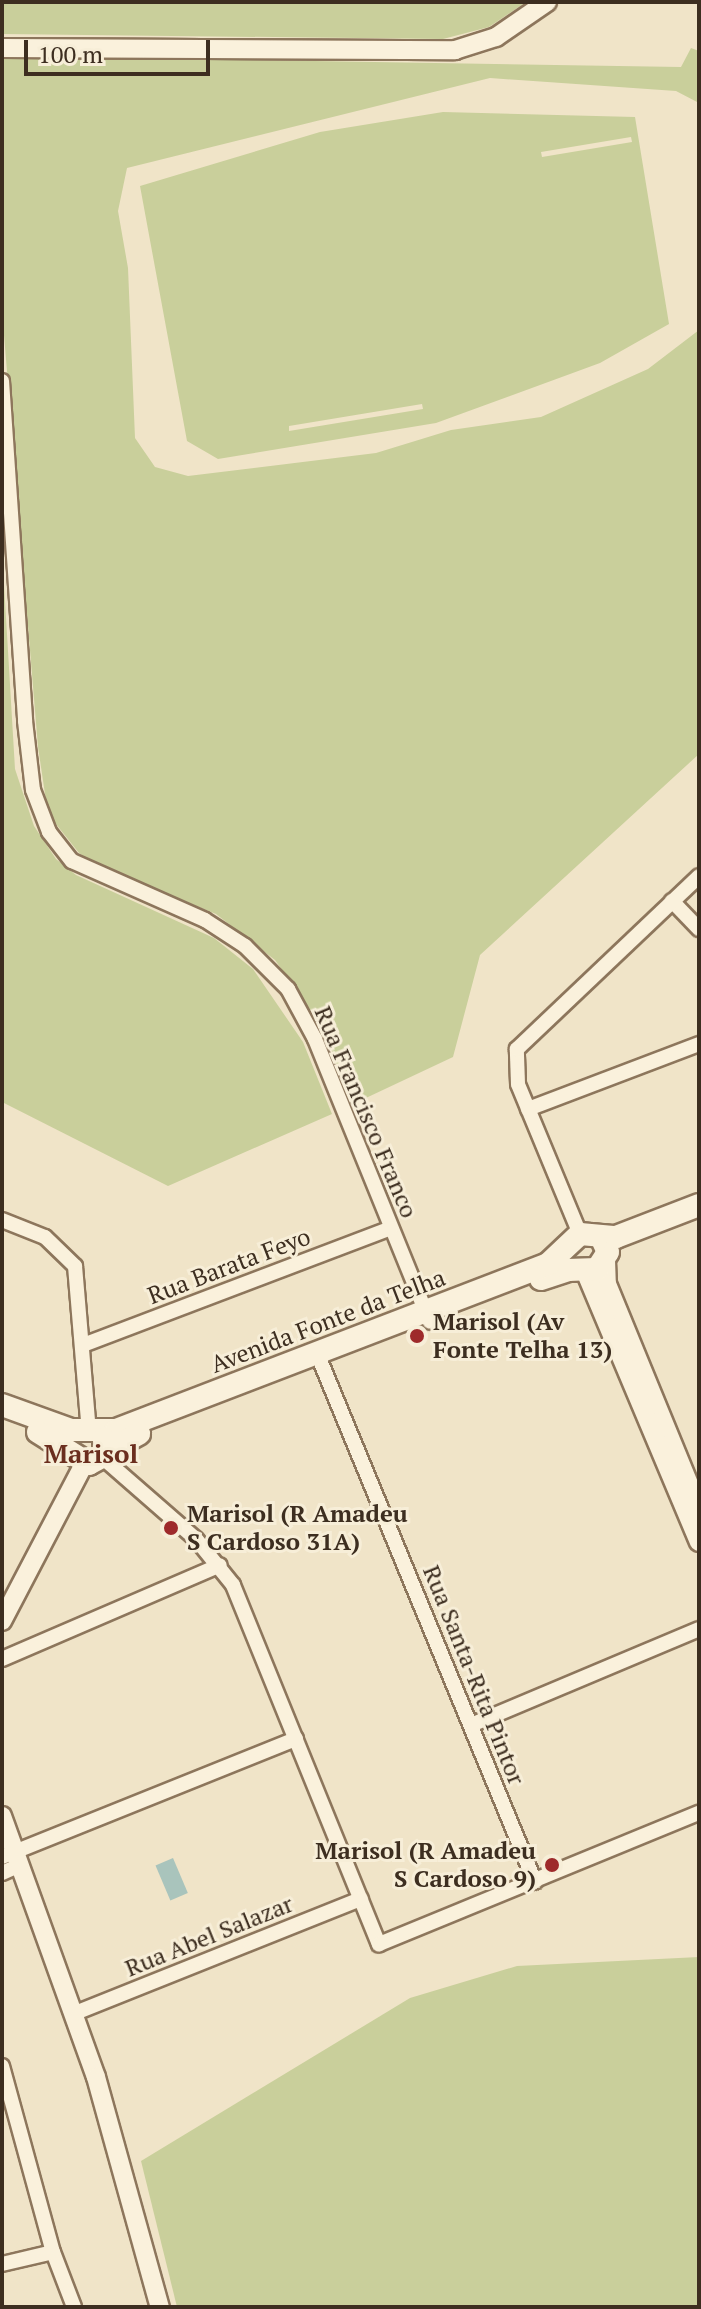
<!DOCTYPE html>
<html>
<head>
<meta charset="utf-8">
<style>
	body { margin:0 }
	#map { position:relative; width:701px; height:2309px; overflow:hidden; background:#f0e4c8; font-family:"PT Serif",serif }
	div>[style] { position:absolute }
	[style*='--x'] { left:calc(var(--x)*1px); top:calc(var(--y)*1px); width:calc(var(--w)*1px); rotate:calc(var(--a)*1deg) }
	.green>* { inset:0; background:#c9cf9b }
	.water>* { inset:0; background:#a9c4bc; transform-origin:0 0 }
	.roads { filter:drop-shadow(2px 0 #8d765c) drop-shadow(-2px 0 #8d765c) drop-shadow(0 2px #8d765c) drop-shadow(0 -2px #8d765c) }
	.minor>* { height:14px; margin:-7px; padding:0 7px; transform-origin:7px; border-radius:7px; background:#faf1dc }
	.tertiary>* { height:18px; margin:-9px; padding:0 9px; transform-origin:9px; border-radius:9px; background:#faf1dc }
	.secondary>* { height:22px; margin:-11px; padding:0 11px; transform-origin:11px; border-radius:11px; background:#faf1dc }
	.dots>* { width:22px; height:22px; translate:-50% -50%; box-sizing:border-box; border:4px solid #f7eed8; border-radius:50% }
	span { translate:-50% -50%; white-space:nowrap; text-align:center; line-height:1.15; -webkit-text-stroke:6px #f7eed8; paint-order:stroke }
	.street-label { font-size:24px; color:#3d2e20 }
	.poi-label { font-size:24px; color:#3d2e20; font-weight:700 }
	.left { translate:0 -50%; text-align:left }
	.right { translate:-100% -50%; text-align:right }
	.neighbourhood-label { font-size:26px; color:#6b2e1e; font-weight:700 }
	.frame { position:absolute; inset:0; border:4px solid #3d2e20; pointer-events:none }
	.scale { position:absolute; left:24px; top:40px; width:186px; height:36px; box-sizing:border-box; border:4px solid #3d2e20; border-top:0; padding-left:10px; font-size:24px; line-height:28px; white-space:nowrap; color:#3d2e20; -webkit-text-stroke:6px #f7eed8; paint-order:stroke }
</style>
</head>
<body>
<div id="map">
	<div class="green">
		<i style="clip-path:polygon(2px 2px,526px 2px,489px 27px,443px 39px,2px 34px)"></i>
		<i style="clip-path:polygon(691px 48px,699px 51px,699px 103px,676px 91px,490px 78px,127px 168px,118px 211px,128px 268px,135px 438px,155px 467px,188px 476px,376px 453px,451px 430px,541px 417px,648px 369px,699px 330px,699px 754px,480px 955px,453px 1057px,351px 1105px,324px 1029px,275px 960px,216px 914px,98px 866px,79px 853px,48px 814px,38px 747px,2px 311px,2px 56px,681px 67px)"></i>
		<i style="clip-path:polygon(evenodd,443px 112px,635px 117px,669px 324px,600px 363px,436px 423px,218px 459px,187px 441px,140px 186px,320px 132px,443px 112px,631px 137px,632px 142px,542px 157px,541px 152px,631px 137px,443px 112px,422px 404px,423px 409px,289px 431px,289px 426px,422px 404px)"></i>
		<i style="clip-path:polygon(2px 550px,15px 769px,34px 826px,56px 859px,76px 875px,214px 938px,253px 969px,303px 1042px,332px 1114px,168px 1186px,2px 1102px)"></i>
		<i style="clip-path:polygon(699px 1957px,699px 2307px,177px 2307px,141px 2161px,410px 1998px,517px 1966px)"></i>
	</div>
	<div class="water">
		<i style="left:173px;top:1858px;width:38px;height:19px;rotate:67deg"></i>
	</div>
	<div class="roads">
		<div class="minor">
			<i style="--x:2;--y:381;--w:341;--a:86.1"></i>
			<i style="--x:25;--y:721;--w:69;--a:83.4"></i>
			<i style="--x:33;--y:790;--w:45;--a:69.1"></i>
			<i style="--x:49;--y:832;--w:37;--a:52"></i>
			<i style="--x:72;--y:861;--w:145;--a:23.9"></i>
			<i style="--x:205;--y:920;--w:48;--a:33"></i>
			<i style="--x:245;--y:946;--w:61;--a:45"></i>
			<i style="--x:288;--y:989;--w:57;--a:61.6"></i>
			<i style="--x:315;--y:1039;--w:305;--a:67.9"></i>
			<i style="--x:672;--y:901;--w:39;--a:46"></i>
			<i style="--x:528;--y:1109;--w:183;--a:-20.8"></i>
			<i style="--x:2;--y:1220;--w:46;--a:21.6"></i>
			<i style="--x:45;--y:1237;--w:42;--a:44"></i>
			<i style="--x:75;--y:1266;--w:166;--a:85.2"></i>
			<i style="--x:580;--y:1234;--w:162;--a:-112.5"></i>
			<i style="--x:518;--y:1084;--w:35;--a:-92"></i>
			<i style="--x:517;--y:1049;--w:251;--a:-43.5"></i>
			<i style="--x:83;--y:1345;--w:329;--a:-20.8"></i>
			<i style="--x:317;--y:1353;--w:572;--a:67.6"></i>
			<i style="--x:103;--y:1458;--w:123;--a:41.1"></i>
			<i style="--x:196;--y:1539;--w:59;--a:51.2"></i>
			<i style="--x:233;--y:1585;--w:388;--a:67.9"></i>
			<i style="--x:379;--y:1944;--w:346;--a:-22.3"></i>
			<i style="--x:2;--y:1659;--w:237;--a:-23.3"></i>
			<i style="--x:471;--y:1725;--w:247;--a:-22.8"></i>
			<i style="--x:2;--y:1857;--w:317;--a:-21.9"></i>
			<i style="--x:2;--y:1873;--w:20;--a:-24"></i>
			<i style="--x:73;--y:2014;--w:310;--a:-21.8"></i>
			<i style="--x:2;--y:2066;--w:193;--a:74.7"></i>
			<i style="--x:53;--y:2252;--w:59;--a:69.1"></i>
			<i style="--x:2;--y:2264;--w:52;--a:-13.2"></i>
		</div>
		<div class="tertiary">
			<i style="--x:2;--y:48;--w:453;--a:0.3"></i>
			<i style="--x:455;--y:50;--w:43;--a:-17.6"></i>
			<i style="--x:496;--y:37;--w:62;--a:-34.5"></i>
			<i style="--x:606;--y:1260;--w:24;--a:88"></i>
			<i style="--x:607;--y:1284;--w:242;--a:67.7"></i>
			<i style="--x:585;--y:1271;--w:294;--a:67.2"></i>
			<i style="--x:2;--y:1621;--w:177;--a:-62.4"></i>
			<i style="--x:2;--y:1816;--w:277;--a:70.2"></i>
			<i style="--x:96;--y:2077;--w:239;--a:74.5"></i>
		</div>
		<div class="secondary">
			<i style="--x:541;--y:1279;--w:28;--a:-18"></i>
			<i style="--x:568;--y:1270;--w:29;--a:-2"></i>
			<i style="--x:597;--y:1269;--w:20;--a:-57"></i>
			<i style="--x:608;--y:1252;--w:17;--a:-115"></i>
			<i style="--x:2;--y:1405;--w:73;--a:19.9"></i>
			<i style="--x:71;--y:1430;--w:45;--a:0"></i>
			<i style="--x:116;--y:1430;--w:463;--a:-21"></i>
			<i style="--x:548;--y:1264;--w:44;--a:-43.2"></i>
			<i style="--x:580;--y:1234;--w:36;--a:5"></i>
			<i style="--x:616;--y:1237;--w:89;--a:-21.1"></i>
			<i style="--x:38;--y:1432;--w:60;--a:32.1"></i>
			<i style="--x:89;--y:1464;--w:18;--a:-29"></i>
			<i style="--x:105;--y:1455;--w:16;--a:-94"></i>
			<i style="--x:106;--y:1452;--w:38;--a:-29"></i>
		</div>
	</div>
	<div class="dots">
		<i style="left:417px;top:1336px;background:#9e2a2b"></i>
		<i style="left:171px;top:1528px;background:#9e2a2b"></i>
		<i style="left:552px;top:1865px;background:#9e2a2b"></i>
	</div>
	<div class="street-label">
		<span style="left:366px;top:1112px;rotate:67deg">Rua Francisco Franco</span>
		<span style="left:229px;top:1266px;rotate:-21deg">Rua Barata Feyo</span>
		<span style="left:328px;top:1321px;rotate:-21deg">Avenida Fonte da Telha</span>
		<span style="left:474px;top:1675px;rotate:68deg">Rua Santa-Rita Pintor</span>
		<span style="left:209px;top:1936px;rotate:-22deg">Rua Abel Salazar</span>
	</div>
	<div class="poi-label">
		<span class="left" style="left:433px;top:1336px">Marisol (Av<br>Fonte Telha 13)</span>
		<span class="left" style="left:187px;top:1528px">Marisol (R Amadeu<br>S Cardoso 31A)</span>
		<span class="right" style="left:536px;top:1865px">Marisol (R Amadeu<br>S Cardoso 9)</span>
	</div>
	<div class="neighbourhood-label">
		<span style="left:91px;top:1454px">Marisol</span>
	</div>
	<div class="frame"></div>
	<div class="scale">100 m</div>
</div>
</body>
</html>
